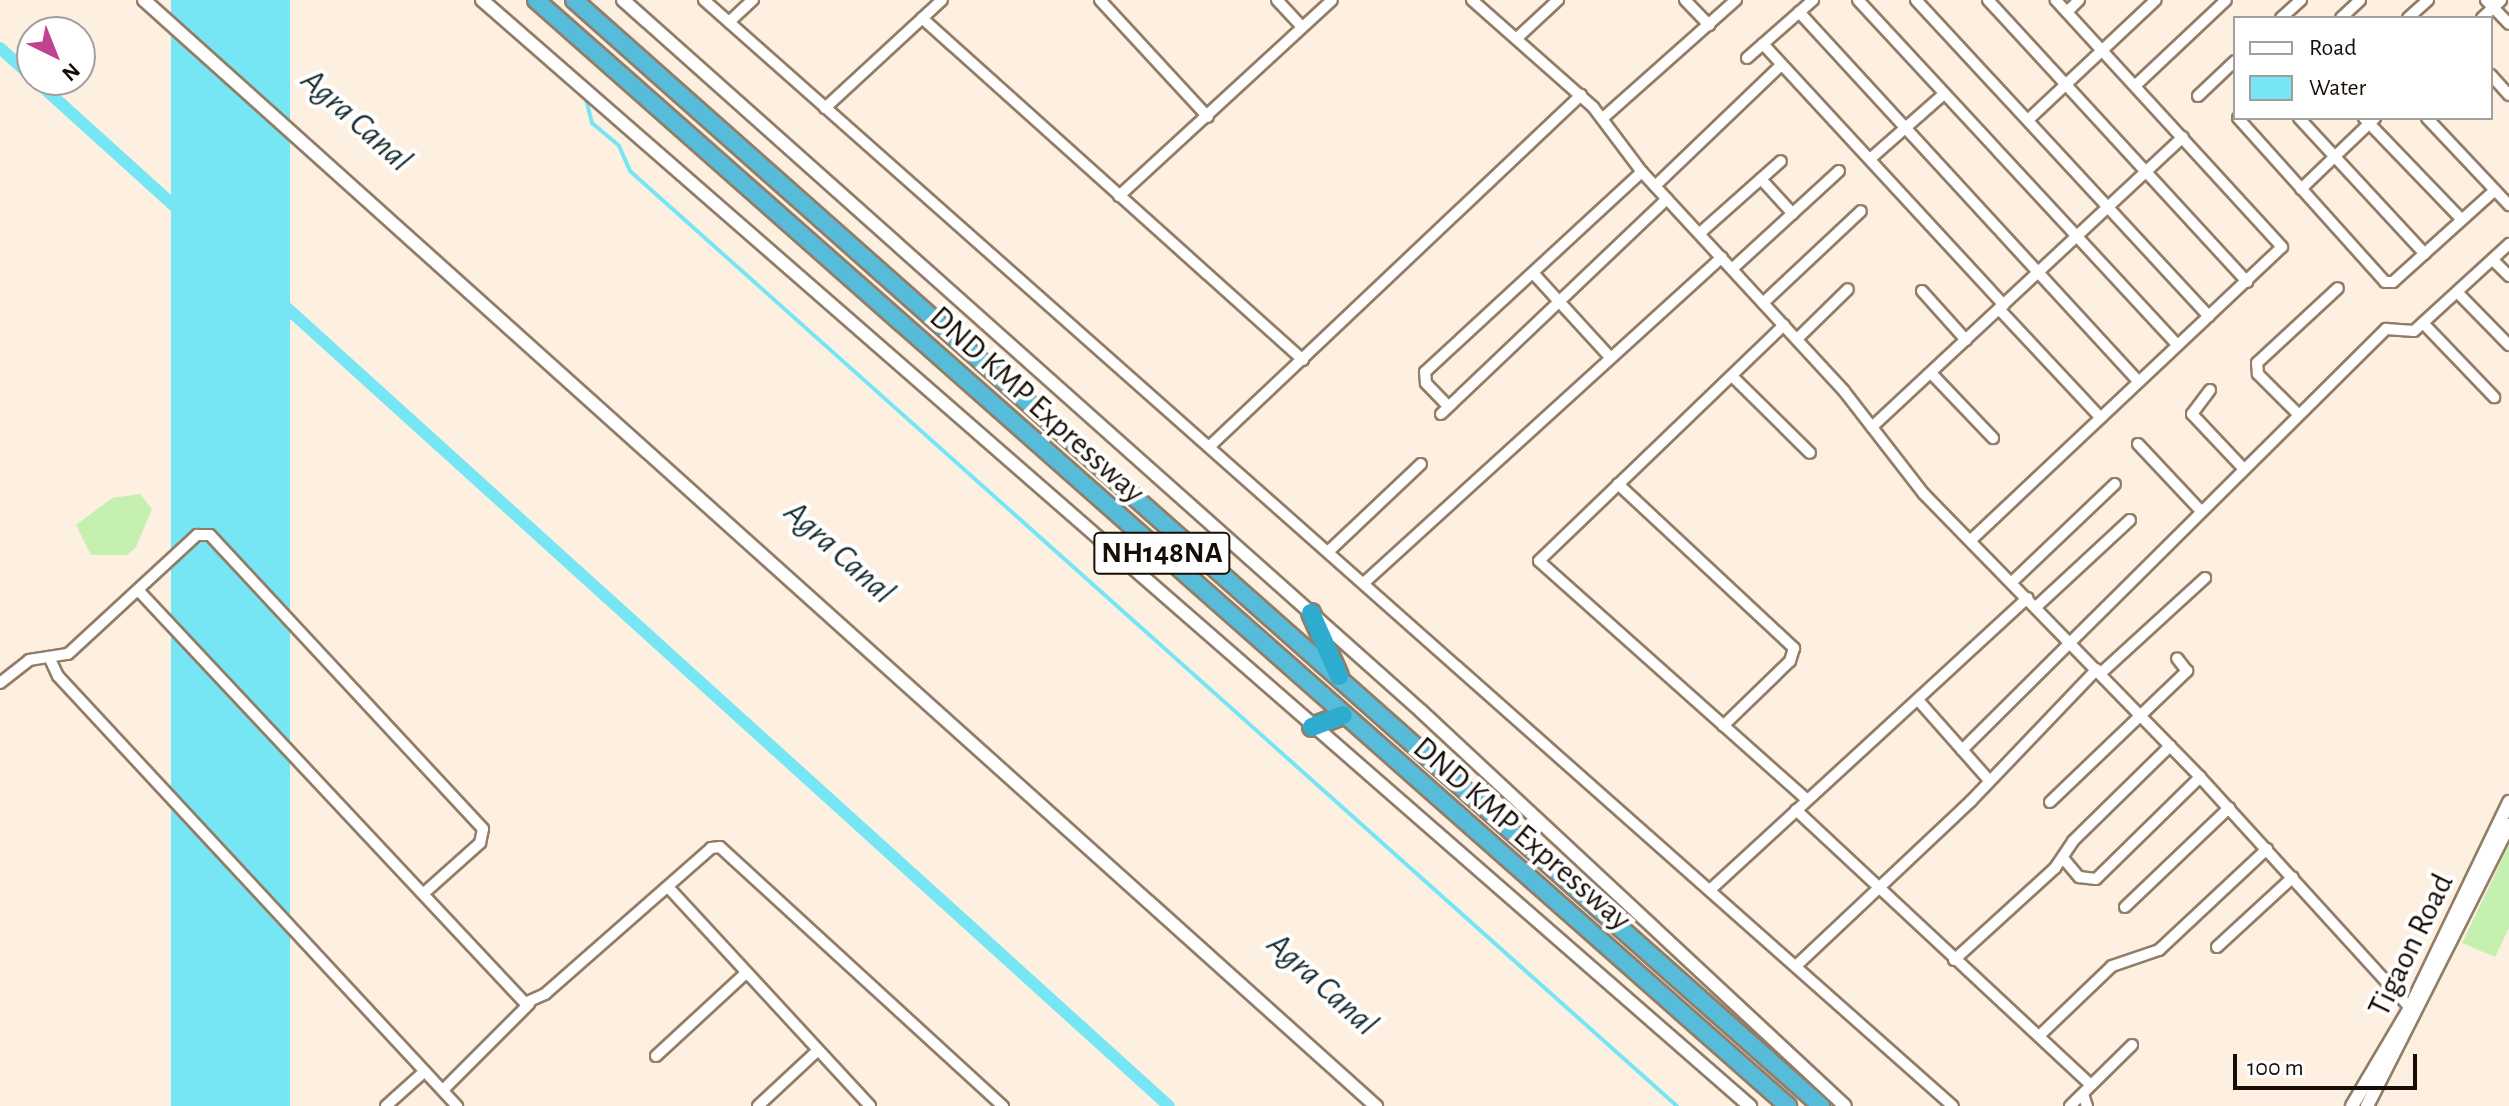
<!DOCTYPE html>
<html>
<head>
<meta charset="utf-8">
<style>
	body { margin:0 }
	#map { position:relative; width:2509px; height:1106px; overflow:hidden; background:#fef0e1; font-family:"Alegreya Sans",sans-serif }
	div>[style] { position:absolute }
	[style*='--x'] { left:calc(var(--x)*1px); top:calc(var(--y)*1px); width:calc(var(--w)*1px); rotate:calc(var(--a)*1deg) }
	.green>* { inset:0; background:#c5f0b0 }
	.water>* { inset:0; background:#76e6f5; transform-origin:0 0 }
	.stream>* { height:4px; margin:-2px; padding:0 2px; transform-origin:2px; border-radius:2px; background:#76e6f5 }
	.canal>* { height:12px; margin:-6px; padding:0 6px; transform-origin:6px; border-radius:6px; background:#76e6f5 }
	.roads { filter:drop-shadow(2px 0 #927d67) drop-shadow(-2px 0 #927d67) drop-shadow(0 2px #927d67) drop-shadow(0 -2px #927d67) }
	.minor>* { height:10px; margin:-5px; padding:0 5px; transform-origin:5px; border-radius:5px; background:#fff }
	.tertiary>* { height:12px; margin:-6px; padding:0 6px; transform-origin:6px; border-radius:6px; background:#fff }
	.trunk>* { height:16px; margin:-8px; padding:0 8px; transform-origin:8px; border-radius:8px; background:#57bcda }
	.motorway>* { height:18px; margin:-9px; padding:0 9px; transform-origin:9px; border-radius:9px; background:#2dacd0 }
	span { translate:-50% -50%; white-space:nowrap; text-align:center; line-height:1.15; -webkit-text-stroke:8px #fff; paint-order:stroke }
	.shield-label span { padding:2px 6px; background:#fff; border:2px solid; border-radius:6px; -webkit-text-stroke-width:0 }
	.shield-label { font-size:30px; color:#160e06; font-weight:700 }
	.street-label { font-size:32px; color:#160e06 }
	.water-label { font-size:34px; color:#192e30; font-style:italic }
	.legend { position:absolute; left:2233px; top:16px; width:260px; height:104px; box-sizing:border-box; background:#fff; border:2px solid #a29f9b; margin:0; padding:10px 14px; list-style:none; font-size:24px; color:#160e06 }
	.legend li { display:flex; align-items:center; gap:16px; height:40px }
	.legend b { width:40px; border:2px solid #a29f9b }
	.north { position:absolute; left:16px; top:16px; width:80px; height:80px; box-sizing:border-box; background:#fff; border:2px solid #a29f9b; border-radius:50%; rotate:137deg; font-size:22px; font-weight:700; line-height:32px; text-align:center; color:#160e06 }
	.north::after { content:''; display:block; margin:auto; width:28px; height:36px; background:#c1428e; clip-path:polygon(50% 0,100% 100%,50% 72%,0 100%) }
	.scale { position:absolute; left:2233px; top:1054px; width:184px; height:36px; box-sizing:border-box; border:4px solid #160e06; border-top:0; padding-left:10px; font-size:24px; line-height:28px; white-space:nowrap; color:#160e06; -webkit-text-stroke:6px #fff; paint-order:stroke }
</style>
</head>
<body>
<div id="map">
	<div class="green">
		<i style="clip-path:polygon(140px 494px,152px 509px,136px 547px,127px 555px,91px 555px,76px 525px,112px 498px)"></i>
		<i style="clip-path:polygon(2509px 845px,2509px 928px,2495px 957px,2462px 943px)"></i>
	</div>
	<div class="water">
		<i style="left:171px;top:0;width:119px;height:1654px"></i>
	</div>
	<div class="stream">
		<i style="--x:586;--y:99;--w:25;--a:76"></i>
		<i style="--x:592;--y:123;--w:35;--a:40"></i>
		<i style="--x:619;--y:146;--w:27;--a:66"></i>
		<i style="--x:630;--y:171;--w:1404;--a:41.77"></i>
	</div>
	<div class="canal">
		<i style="--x:0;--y:48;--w:43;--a:42.2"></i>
		<i style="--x:35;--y:80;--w:1529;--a:42.14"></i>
	</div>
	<div class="roads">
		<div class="minor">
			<i style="--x:704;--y:0;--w:1668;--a:41.53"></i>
			<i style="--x:1100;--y:0;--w:159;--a:47.3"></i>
			<i style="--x:1277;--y:0;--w:37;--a:47"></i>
			<i style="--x:1472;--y:0;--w:162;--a:41.5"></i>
			<i style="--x:1593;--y:107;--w:81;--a:53"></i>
			<i style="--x:1642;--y:172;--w:298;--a:47.3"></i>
			<i style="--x:1844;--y:391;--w:130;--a:52.2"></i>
			<i style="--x:1924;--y:494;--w:395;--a:45.7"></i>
			<i style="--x:2200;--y:777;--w:312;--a:47.7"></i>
			<i style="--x:1685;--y:0;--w:35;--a:46"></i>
			<i style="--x:1858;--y:0;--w:470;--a:47.2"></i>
			<i style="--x:1916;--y:0;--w:431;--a:47.2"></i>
			<i style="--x:1988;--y:0;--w:383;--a:47.4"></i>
			<i style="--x:2486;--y:0;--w:33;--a:46"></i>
			<i style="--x:1799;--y:12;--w:501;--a:47.43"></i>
			<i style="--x:2067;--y:12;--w:17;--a:-45"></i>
			<i style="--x:922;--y:18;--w:512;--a:41.91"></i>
			<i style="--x:2281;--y:18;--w:27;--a:-42"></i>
			<i style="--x:2341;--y:18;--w:26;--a:-43"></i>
			<i style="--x:2408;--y:18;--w:27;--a:-42"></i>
			<i style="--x:2482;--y:18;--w:26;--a:-43"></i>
			<i style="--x:729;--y:22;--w:33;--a:-43"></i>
			<i style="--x:1517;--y:38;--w:56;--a:-42.8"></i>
			<i style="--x:1763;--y:44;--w:355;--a:47.3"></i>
			<i style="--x:1747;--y:58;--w:88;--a:-41.3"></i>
			<i style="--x:2491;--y:75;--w:27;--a:48"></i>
			<i style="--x:2137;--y:84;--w:122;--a:-43.3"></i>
			<i style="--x:2198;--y:96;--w:51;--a:-43.4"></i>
			<i style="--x:825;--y:108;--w:159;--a:-42.7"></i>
			<i style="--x:1603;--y:118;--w:178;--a:-41.6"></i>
			<i style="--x:2238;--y:118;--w:220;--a:48.1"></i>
			<i style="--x:2385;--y:282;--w:8;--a:0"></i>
			<i style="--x:2393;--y:282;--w:137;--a:-42"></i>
			<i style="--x:2299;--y:118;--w:185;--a:47.2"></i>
			<i style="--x:2364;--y:118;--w:141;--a:46.1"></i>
			<i style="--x:2427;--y:118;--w:120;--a:46.7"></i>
			<i style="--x:2028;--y:120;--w:175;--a:-43.2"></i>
			<i style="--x:1870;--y:159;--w:98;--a:-41.3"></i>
			<i style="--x:1761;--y:179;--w:47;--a:47.6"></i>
			<i style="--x:1655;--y:186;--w:175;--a:-43.8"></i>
			<i style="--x:2301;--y:189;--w:103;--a:-43.8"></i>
			<i style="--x:1119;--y:196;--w:289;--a:-42.6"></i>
			<i style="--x:1700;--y:233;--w:108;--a:-41.6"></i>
			<i style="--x:2493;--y:260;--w:23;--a:45"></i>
			<i style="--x:1732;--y:269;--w:145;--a:-42.5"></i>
			<i style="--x:1533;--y:273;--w:114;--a:47.5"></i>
			<i style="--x:1922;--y:291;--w:66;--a:48.1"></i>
			<i style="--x:2458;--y:293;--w:73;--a:45.6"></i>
			<i style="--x:1763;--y:303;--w:134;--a:-43.2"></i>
			<i style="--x:1999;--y:309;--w:149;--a:46.9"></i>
			<i style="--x:2423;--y:323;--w:103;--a:46.2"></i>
			<i style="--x:1784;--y:325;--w:340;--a:136.1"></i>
			<i style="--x:1539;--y:561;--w:359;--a:41.7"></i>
			<i style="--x:1797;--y:339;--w:71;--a:-44.4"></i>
			<i style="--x:1931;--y:373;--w:90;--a:46.4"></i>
			<i style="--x:1733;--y:377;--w:108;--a:44.6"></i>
			<i style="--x:2210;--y:390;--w:30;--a:127"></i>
			<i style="--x:2192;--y:414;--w:73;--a:46.7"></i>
			<i style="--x:1448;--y:406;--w:32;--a:-134"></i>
			<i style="--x:1426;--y:383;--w:11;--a:-95"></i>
			<i style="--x:1425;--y:372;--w:295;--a:-42.7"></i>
			<i style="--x:1441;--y:414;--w:312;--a:-43.6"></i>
			<i style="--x:2298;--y:414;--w:57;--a:-135"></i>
			<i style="--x:2258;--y:374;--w:11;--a:-95"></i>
			<i style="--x:2257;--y:363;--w:110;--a:-42.8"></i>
			<i style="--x:1872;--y:427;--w:425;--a:-43"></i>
			<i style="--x:2138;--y:444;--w:89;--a:46.8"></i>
			<i style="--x:1210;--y:446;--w:511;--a:-43.41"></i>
			<i style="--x:1618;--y:484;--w:241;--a:43"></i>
			<i style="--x:1794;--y:648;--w:14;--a:107"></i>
			<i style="--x:1790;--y:661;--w:93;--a:135.9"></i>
			<i style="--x:1971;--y:540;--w:427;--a:-43.3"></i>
			<i style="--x:2282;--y:247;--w:335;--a:-132.5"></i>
			<i style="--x:1330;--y:550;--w:125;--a:-43.4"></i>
			<i style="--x:1366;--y:581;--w:481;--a:-42.3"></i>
			<i style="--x:2012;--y:582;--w:142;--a:-43.6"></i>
			<i style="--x:138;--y:590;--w:566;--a:46.86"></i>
			<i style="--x:525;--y:1003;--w:22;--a:-24"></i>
			<i style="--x:545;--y:994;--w:221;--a:-41.3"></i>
			<i style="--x:711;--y:848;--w:9;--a:-6"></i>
			<i style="--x:720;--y:847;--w:384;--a:42.5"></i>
			<i style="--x:2036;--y:607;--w:128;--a:-42.8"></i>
			<i style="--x:50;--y:659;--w:19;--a:65"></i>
			<i style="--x:58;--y:676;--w:587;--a:47.14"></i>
			<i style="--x:2101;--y:673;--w:141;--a:-42.4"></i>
			<i style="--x:0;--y:683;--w:37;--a:-38"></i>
			<i style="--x:29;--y:660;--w:39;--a:-9"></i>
			<i style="--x:68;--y:654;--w:176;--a:-42.7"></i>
			<i style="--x:197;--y:535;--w:13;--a:0"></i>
			<i style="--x:210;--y:535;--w:401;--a:47.1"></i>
			<i style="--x:483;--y:829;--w:14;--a:102"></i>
			<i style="--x:480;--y:843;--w:76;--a:138.2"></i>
			<i style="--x:1918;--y:700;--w:106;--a:48.5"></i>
			<i style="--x:1962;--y:750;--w:598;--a:-44.8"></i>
			<i style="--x:2386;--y:329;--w:28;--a:4"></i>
			<i style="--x:2414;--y:331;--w:129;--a:-42.5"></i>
			<i style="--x:2050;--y:802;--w:190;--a:-43.7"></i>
			<i style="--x:2187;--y:671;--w:16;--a:-128"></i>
			<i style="--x:1796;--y:810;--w:403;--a:43"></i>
			<i style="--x:2063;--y:858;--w:25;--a:50"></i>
			<i style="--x:2079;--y:877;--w:17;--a:7"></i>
			<i style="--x:2096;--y:879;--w:146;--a:-44.4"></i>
			<i style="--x:668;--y:887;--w:298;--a:47.3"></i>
			<i style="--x:1711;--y:889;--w:430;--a:-42.6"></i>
			<i style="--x:2125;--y:907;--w:144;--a:-43.6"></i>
			<i style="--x:2217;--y:947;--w:103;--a:-42.6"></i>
			<i style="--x:1954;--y:960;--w:137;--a:-42.3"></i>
			<i style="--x:2055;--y:868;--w:32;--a:-56"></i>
			<i style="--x:2073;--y:841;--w:136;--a:-44.4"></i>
			<i style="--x:1797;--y:965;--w:239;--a:-43.3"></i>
			<i style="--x:1971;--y:801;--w:182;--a:-46.3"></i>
			<i style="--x:2039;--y:1036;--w:101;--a:-43.8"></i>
			<i style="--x:2112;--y:966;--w:50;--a:-18.8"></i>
			<i style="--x:2159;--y:950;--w:148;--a:-43.1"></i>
			<i style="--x:656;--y:1056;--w:122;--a:-42.7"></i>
			<i style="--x:443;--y:1090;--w:122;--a:-45"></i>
			<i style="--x:2083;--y:1094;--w:13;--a:72"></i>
			<i style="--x:386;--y:1106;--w:52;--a:-41.9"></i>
			<i style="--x:758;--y:1106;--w:82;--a:-43"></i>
			<i style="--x:2070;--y:1106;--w:87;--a:-44.5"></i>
		</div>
		<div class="tertiary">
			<i style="--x:144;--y:0;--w:1656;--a:41.92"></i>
			<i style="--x:482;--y:0;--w:1683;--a:41.1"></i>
			<i style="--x:623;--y:0;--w:1069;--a:41.7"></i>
			<i style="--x:1421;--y:711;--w:579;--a:42.97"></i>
			<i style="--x:2352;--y:1106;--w:114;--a:-59.4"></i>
			<i style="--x:2410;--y:1008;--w:229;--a:-64.3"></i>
			<i style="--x:2367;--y:1106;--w:315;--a:-63.2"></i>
		</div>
		<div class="trunk">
			<i style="--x:536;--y:0;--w:1671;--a:41.46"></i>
			<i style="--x:574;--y:0;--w:1667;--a:41.57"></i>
		</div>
		<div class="motorway">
			<i style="--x:1311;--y:613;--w:69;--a:66"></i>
			<i style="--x:1312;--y:727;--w:33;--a:-21"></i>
		</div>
	</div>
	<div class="shield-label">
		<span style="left:1162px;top:553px">NH148NA</span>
	</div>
	<div class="street-label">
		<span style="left:1037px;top:405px;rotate:42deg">DND KMP Expressway</span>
		<span style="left:1522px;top:834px;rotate:41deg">DND KMP Expressway</span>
		<span style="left:2411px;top:945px;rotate:-64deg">Tigaon Road</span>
	</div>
	<div class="water-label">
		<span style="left:356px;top:121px;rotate:42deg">Agra Canal</span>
		<span style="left:839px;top:553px;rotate:42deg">Agra Canal</span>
		<span style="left:1322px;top:985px;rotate:42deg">Agra Canal</span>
	</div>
	<ul class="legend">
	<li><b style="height:10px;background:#fff"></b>Road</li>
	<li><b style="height:22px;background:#76e6f5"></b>Water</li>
	</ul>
	<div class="north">N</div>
	<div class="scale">100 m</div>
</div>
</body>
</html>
